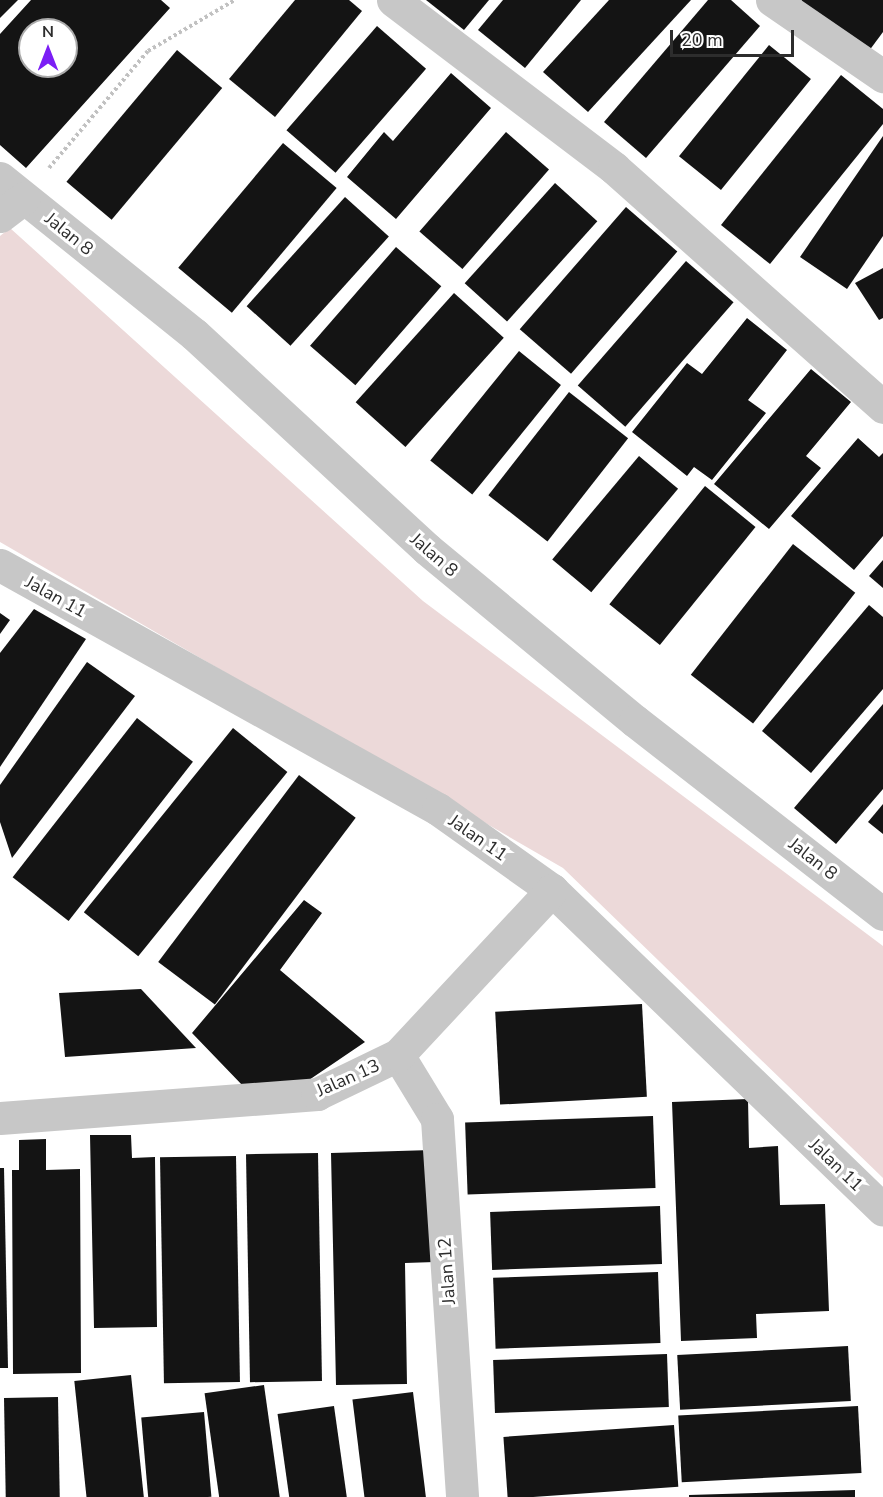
<!DOCTYPE html>
<html>
<head>
<meta charset="utf-8">
<style>
	body { margin:0 }
	#map { position:relative; width:883px; height:1497px; overflow:hidden; background:#fff; font-family:"Nunito Sans",sans-serif }
	div>[style] { position:absolute }
	[style*='--x'] { left:calc(var(--x)*1px); top:calc(var(--y)*1px); width:calc(var(--w)*1px); rotate:calc(var(--a)*1deg) }
	.green>* { inset:0; background:#ecd9d9 }
	.building>* { inset:0; background:#141414; transform-origin:0 0 }
	.path>* { height:4px; margin-top:-2px; transform-origin:0; background:repeating-linear-gradient(90deg,#c1c1c1 0 3px,transparent 0 6px) }
	.minor>* { height:33px; margin:-16.5px; padding:0 16.5px; transform-origin:16.5px; border-radius:16.5px; background:#c7c7c7 }
	span { translate:-50% -50%; white-space:nowrap; text-align:center; line-height:1.15; -webkit-text-stroke:6px #fff; paint-order:stroke }
	.street-label { font-size:18px; color:#2d2d2d }
	.north { position:absolute; left:18px; top:18px; width:60px; height:60px; box-sizing:border-box; background:#fff; border:2px solid #ababab; border-radius:50%; rotate:0deg; font-size:16px; font-weight:700; line-height:24px; text-align:center; color:#2d2d2d }
	.north::after { content:''; display:block; margin:auto; width:21px; height:27px; background:#7b1ef5; clip-path:polygon(50% 0,100% 100%,50% 72%,0 100%) }
	.scale { position:absolute; left:670px; top:30px; width:124px; height:27px; box-sizing:border-box; border:3px solid #2d2d2d; border-top:0; padding-left:8px; font-size:18px; line-height:21px; white-space:nowrap; color:#2d2d2d; -webkit-text-stroke:4px #fff; paint-order:stroke }
</style>
</head>
<body>
<div id="map">
	<div class="green">
		<i style="clip-path:polygon(10px 228px,423px 601px,883px 946px,883px 1178px,563px 868px,0 542px,0 236px)"></i>
	</div>
	<div class="building">
		<i style="clip-path:polygon(0 0,18px 0,0 18px)"></i>
		<i style="clip-path:polygon(evenodd,31px 0,161px 0,170px 8px,26px 168px,0 145px,0 34px,31px 0,30px 30px,66px 30px,66px 66px,30px 66px,30px 30px)"></i>
		<i style="clip-path:polygon(295px 0,349px 0,362px 11px,275px 117px,229px 79px)"></i>
		<i style="clip-path:polygon(426px 0,489px 0,464px 30px)"></i>
		<i style="clip-path:polygon(503px 0,581px 0,525px 68px,478px 30px)"></i>
		<i style="clip-path:polygon(609px 0,691px 0,588px 112px,543px 72px)"></i>
		<i style="clip-path:polygon(708px 0,731px 0,760px 26px,646px 158px,604px 122px)"></i>
		<i style="clip-path:polygon(802px 0,883px 0,883px 32px,863px 59px,795px 8px)"></i>
		<i style="left:377px;top:26px;width:65px;height:138px;rotate:41deg"></i>
		<i style="left:769px;top:45px;width:54px;height:143px;rotate:39deg"></i>
		<i style="left:177px;top:50px;width:59px;height:172px;rotate:40deg"></i>
		<i style="clip-path:polygon(451px 73px,491px 108px,396px 219px,347px 177px,384px 132px,393px 141px)"></i>
		<i style="clip-path:polygon(841px 75px,883px 109px,883px 124px,770px 264px,721px 225px)"></i>
		<i style="left:506px;top:132px;width:57px;height:132px;rotate:41deg"></i>
		<i style="clip-path:polygon(883px 136px,883px 236px,847px 289px,800px 257px)"></i>
		<i style="left:283px;top:143px;width:70px;height:163px;rotate:40deg"></i>
		<i style="left:555px;top:183px;width:57px;height:135px;rotate:42deg"></i>
		<i style="left:345px;top:197px;width:59px;height:147px;rotate:42deg"></i>
		<i style="left:626px;top:207px;width:68px;height:162px;rotate:41deg"></i>
		<i style="left:396px;top:247px;width:60px;height:131px;rotate:41deg"></i>
		<i style="left:686px;top:261px;width:63px;height:165px;rotate:41deg"></i>
		<i style="clip-path:polygon(883px 268px,883px 318px,879px 320px,855px 283px)"></i>
		<i style="left:454px;top:293px;width:67px;height:147px;rotate:42deg"></i>
		<i style="clip-path:polygon(747px 318px,787px 350px,748px 400px,766px 413px,712px 480px,694px 467px,687px 476px,632px 432px,687px 363px,702px 374px)"></i>
		<i style="left:519px;top:351px;width:54px;height:141px;rotate:39deg"></i>
		<i style="clip-path:polygon(811px 369px,851px 402px,806px 456px,821px 468px,769px 529px,714px 484px)"></i>
		<i style="left:569px;top:392px;width:75px;height:131px;rotate:38deg"></i>
		<i style="clip-path:polygon(858px 438px,879px 457px,883px 453px,883px 536px,854px 570px,791px 516px)"></i>
		<i style="left:639px;top:456px;width:51px;height:135px;rotate:40deg"></i>
		<i style="left:705px;top:486px;width:65px;height:152px;rotate:39deg"></i>
		<i style="left:793px;top:544px;width:79px;height:166px;rotate:38deg"></i>
		<i style="clip-path:polygon(883px 560px,883px 588px,869px 576px)"></i>
		<i style="clip-path:polygon(869px 605px,883px 617px,883px 689px,811px 773px,762px 731px)"></i>
		<i style="clip-path:polygon(34px 609px,86px 639px,0 767px,0 653px)"></i>
		<i style="clip-path:polygon(0 613px,10px 620px,0 634px)"></i>
		<i style="clip-path:polygon(87px 662px,135px 696px,12px 858px,0 822px,0 785px)"></i>
		<i style="clip-path:polygon(883px 704px,883px 789px,836px 844px,794px 808px)"></i>
		<i style="left:137px;top:718px;width:71px;height:202px;rotate:38deg"></i>
		<i style="left:233px;top:728px;width:70px;height:237px;rotate:39deg"></i>
		<i style="left:299px;top:775px;width:71px;height:234px;rotate:37deg"></i>
		<i style="clip-path:polygon(883px 804px,883px 834px,868px 822px)"></i>
		<i style="clip-path:polygon(304px 900px,322px 913px,280px 970px,365px 1042px,309px 1080px,244px 1087px,192px 1033px)"></i>
		<i style="clip-path:polygon(141px 989px,196px 1048px,65px 1057px,59px 993px)"></i>
		<i style="left:642px;top:1004px;width:93px;height:147px;rotate:87deg"></i>
		<i style="clip-path:polygon(748px 1099px,749px 1148px,778px 1146px,780px 1205px,825px 1204px,829px 1311px,756px 1314px,757px 1338px,681px 1341px,672px 1102px)"></i>
		<i style="left:653px;top:1116px;width:72px;height:188px;rotate:88deg"></i>
		<i style="clip-path:polygon(90px 1135px,131px 1135px,132px 1158px,155px 1157px,157px 1327px,94px 1328px)"></i>
		<i style="clip-path:polygon(46px 1139px,46px 1170px,80px 1169px,81px 1373px,13px 1374px,12px 1170px,19px 1170px,19px 1140px)"></i>
		<i style="clip-path:polygon(432px 1150px,435px 1262px,405px 1263px,407px 1384px,336px 1385px,331px 1153px)"></i>
		<i style="left:318px;top:1153px;width:228px;height:72px;rotate:89deg"></i>
		<i style="left:236px;top:1156px;width:226px;height:76px;rotate:89deg"></i>
		<i style="clip-path:polygon(0 1168px,4px 1168px,8px 1368px,0 1368px)"></i>
		<i style="left:660px;top:1206px;width:58px;height:170px;rotate:88deg"></i>
		<i style="left:658px;top:1272px;width:71px;height:165px;rotate:88deg"></i>
		<i style="left:848px;top:1346px;width:55px;height:171px;rotate:87deg"></i>
		<i style="left:667px;top:1354px;width:53px;height:174px;rotate:88deg"></i>
		<i style="left:131px;top:1375px;width:123px;height:57px;rotate:84deg"></i>
		<i style="left:264px;top:1385px;width:113px;height:60px;rotate:82deg"></i>
		<i style="left:413px;top:1392px;width:106px;height:61px;rotate:83deg"></i>
		<i style="left:58px;top:1397px;width:100px;height:54px;rotate:89deg"></i>
		<i style="left:334px;top:1406px;width:92px;height:57px;rotate:82deg"></i>
		<i style="left:858px;top:1406px;width:67px;height:180px;rotate:87deg"></i>
		<i style="left:204px;top:1412px;width:85px;height:63px;rotate:85deg"></i>
		<i style="left:674px;top:1425px;width:62px;height:171px;rotate:86deg"></i>
		<i style="clip-path:polygon(855px 1490px,855px 1497px,689px 1497px,689px 1495px)"></i>
	</div>
	<div class="path">
		<i style="--x:49;--y:168;--w:153;--a:-49.8"></i>
		<i style="--x:148;--y:51;--w:101;--a:-30.4"></i>
	</div>
	<div class="minor">
		<i style="--x:393;--y:0;--w:278;--a:37.2"></i>
		<i style="--x:614;--y:168;--w:360;--a:41.6"></i>
		<i style="--x:772;--y:0;--w:135;--a:34.4"></i>
		<i style="--x:0;--y:178;--w:249;--a:38.8"></i>
		<i style="--x:194;--y:334;--w:317;--a:42.7"></i>
		<i style="--x:427;--y:549;--w:270;--a:39.6"></i>
		<i style="--x:635;--y:721;--w:314;--a:37.9"></i>
		<i style="--x:0;--y:216;--w:30;--a:-37"></i>
		<i style="--x:0;--y:565;--w:501;--a:29.12"></i>
		<i style="--x:438;--y:809;--w:140;--a:35.4"></i>
		<i style="--x:552;--y:890;--w:460;--a:44"></i>
		<i style="--x:398;--y:1055;--w:75;--a:58.6"></i>
		<i style="--x:437;--y:1119;--w:379;--a:86.2"></i>
		<i style="--x:0;--y:1118;--w:318;--a:-4.3"></i>
		<i style="--x:317;--y:1094;--w:90;--a:-25.7"></i>
		<i style="--x:398;--y:1055;--w:226;--a:-47"></i>
	</div>
	<div class="street-label">
		<span style="left:69px;top:234px;rotate:39deg">Jalan 8</span>
		<span style="left:434px;top:555px;rotate:41deg">Jalan 8</span>
		<span style="left:56px;top:597px;rotate:29deg">Jalan 11</span>
		<span style="left:478px;top:838px;rotate:35deg">Jalan 11</span>
		<span style="left:813px;top:859px;rotate:38deg">Jalan 8</span>
		<span style="left:348px;top:1078px;rotate:-24deg">Jalan 13</span>
		<span style="left:836px;top:1165px;rotate:44deg">Jalan 11</span>
		<span style="left:447px;top:1271px;rotate:-94deg">Jalan 12</span>
	</div>
	<div class="north">N</div>
	<div class="scale">20 m</div>
</div>
</body>
</html>
